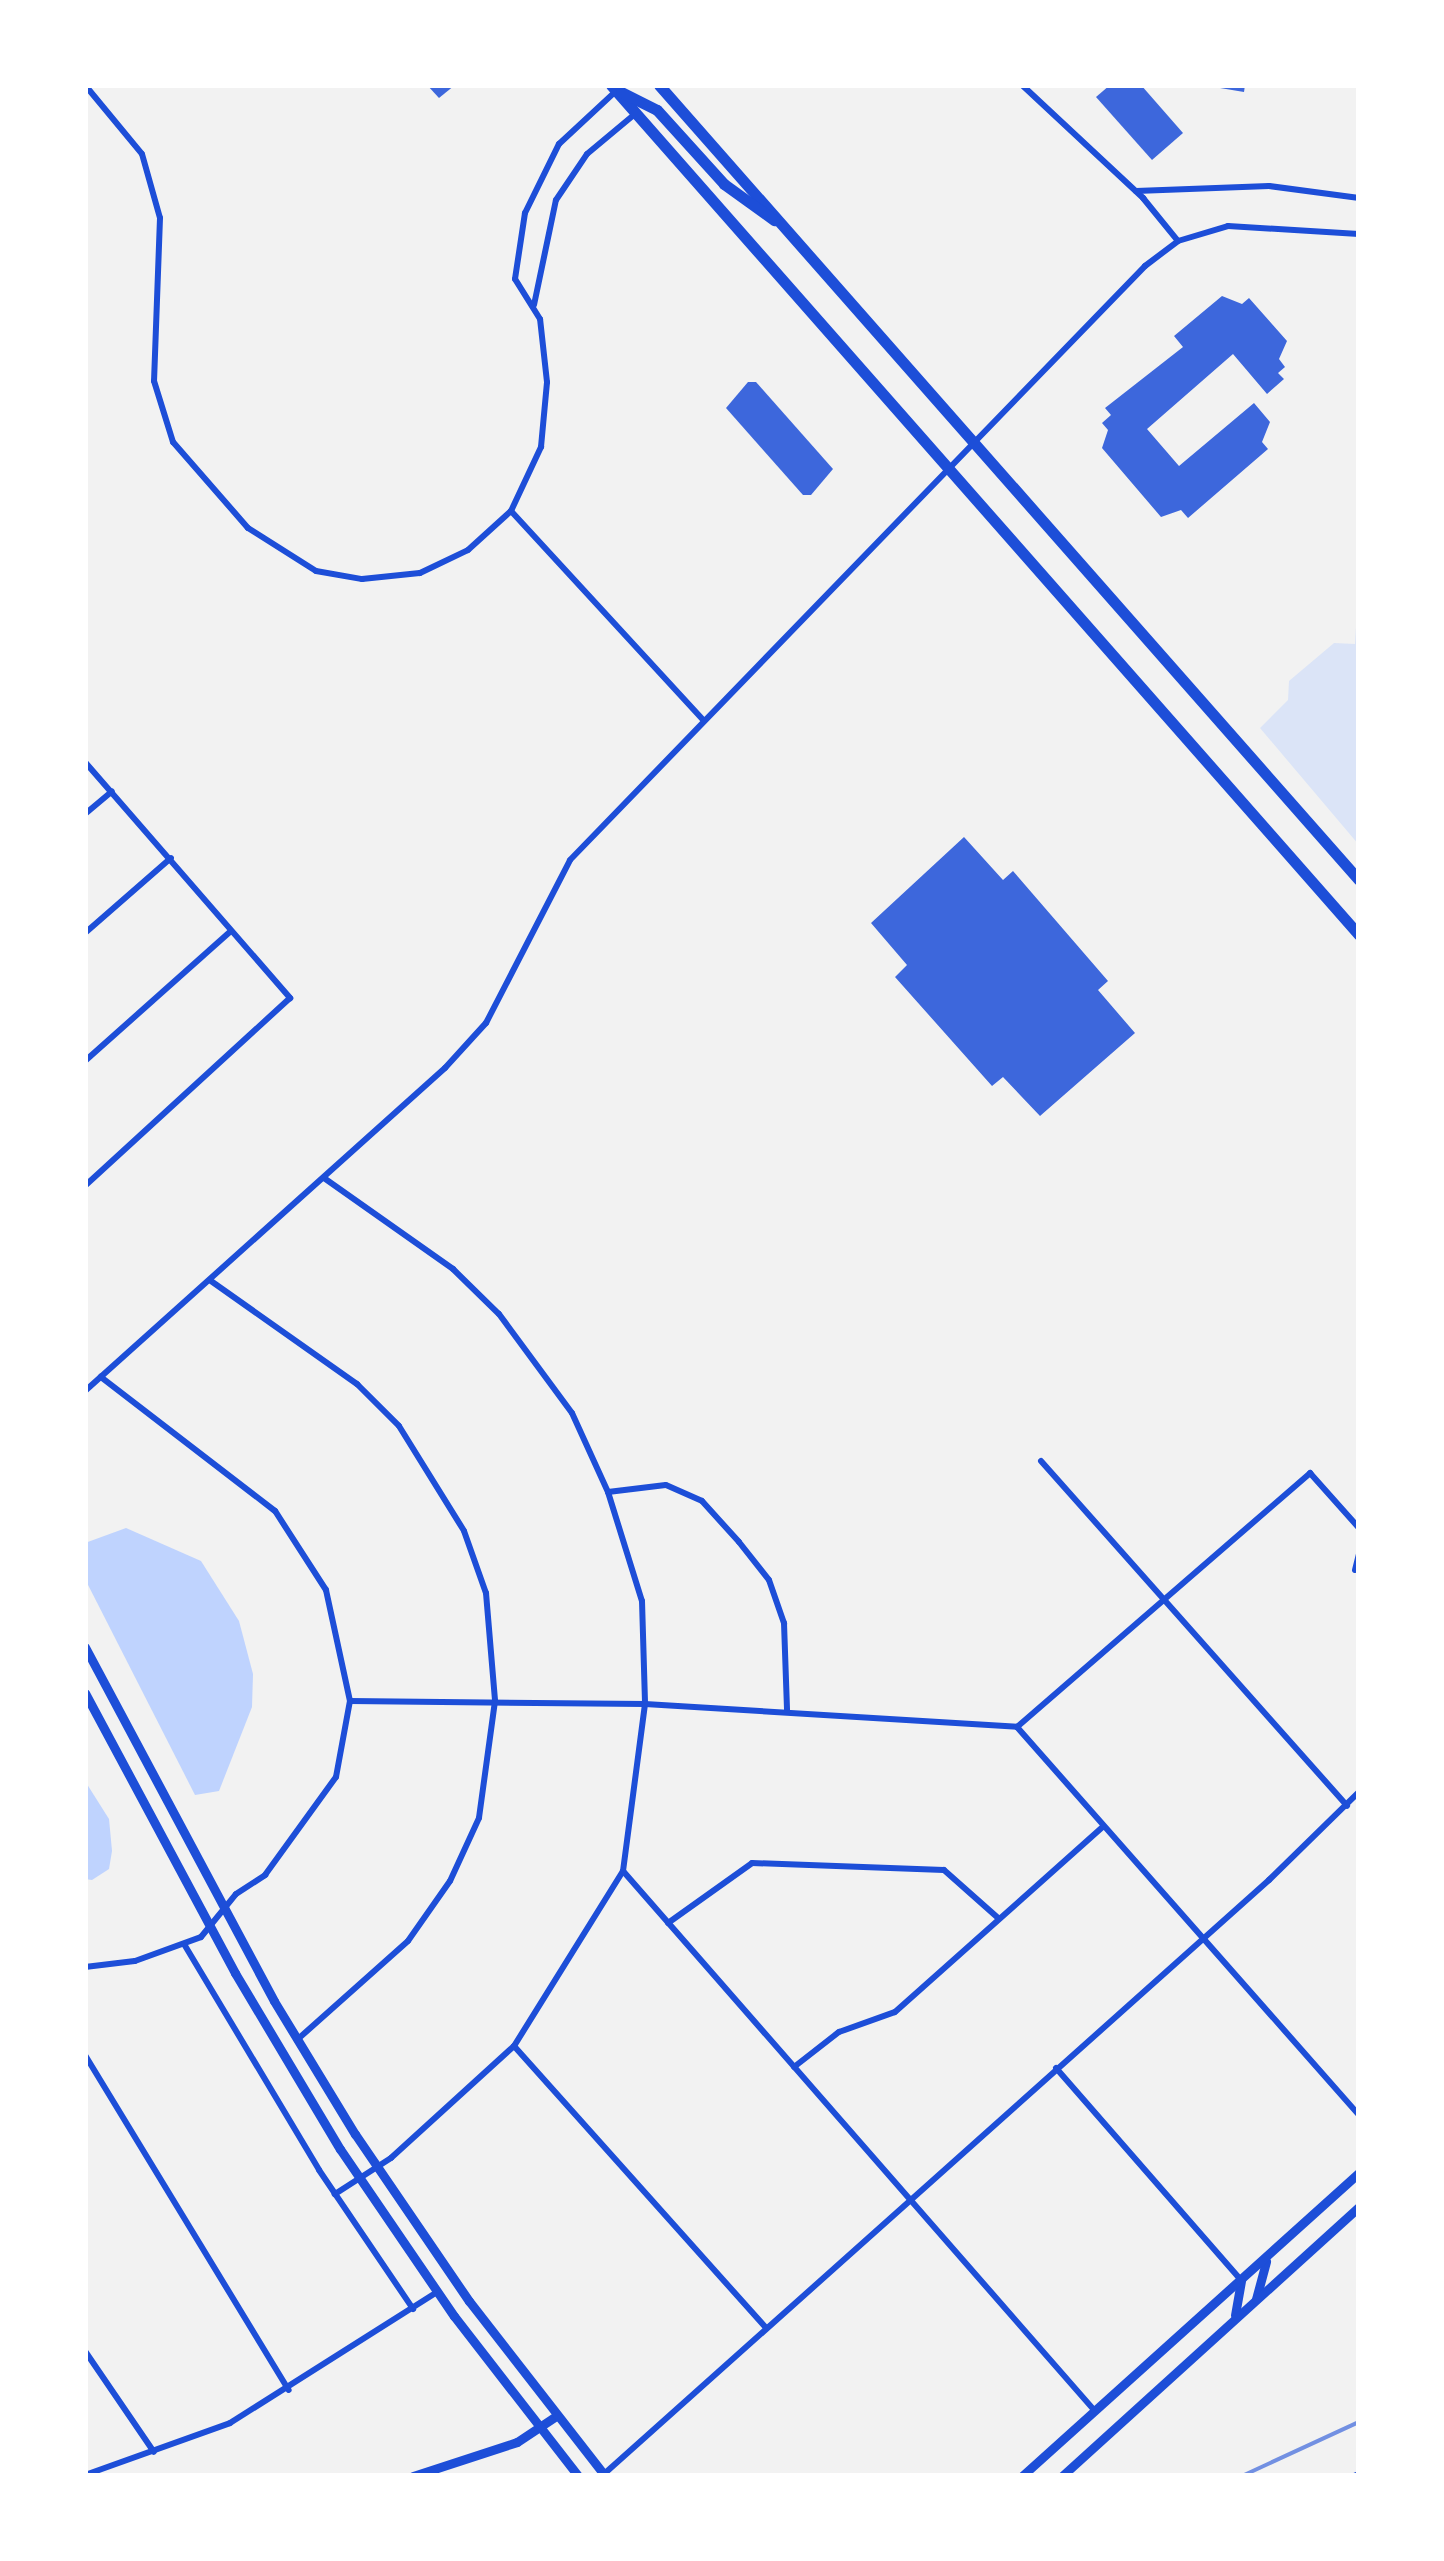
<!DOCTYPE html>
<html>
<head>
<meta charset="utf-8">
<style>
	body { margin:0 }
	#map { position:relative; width:1444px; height:2561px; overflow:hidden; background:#f2f2f2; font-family:Mulish,sans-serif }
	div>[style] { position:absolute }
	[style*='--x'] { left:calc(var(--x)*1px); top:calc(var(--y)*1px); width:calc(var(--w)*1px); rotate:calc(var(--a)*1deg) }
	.green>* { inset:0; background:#dbe4f7 }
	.water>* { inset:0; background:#bfd3fe }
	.building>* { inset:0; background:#3d67dc }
	.minor>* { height:6px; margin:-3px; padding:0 3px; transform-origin:3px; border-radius:3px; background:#1d4ed8 }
	.tertiary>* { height:9px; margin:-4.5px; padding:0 4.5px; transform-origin:4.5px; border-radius:4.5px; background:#1d4ed8 }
	.secondary>* { height:9px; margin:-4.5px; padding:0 4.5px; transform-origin:4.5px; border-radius:4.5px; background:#1d4ed8 }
	.trunk>* { height:11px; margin:-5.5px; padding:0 5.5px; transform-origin:5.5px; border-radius:5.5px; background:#1d4ed8 }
	.rail>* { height:4px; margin:-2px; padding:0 2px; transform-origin:2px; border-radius:2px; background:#7290e2 }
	span { translate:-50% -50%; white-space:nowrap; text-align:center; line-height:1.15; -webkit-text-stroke:10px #fff; paint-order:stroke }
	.frame { position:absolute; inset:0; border:88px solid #fff; pointer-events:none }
</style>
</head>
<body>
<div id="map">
	<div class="green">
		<i style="clip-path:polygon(1359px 576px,1359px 845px,1260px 728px,1288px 700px,1289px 681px,1334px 643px,1355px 644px)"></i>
	</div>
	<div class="water">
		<i style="clip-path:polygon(126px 1528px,201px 1561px,239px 1621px,253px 1674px,252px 1707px,219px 1791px,195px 1795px,85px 1579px,85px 1543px)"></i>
		<i style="clip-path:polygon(85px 1781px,109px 1819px,112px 1851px,109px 1869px,92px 1880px,85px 1879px)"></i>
	</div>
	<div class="building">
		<i style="clip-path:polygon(427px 85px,455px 85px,439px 98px)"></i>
		<i style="clip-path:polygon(1110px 85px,1141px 85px,1183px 133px,1152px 160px,1096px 97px)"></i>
		<i style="clip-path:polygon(1202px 85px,1245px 85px,1244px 92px)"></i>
		<i style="clip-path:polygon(1222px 296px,1242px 304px,1249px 298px,1287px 341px,1279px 359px,1285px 367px,1278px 373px,1284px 379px,1267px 394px,1233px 354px,1147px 429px,1179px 466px,1254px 403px,1270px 422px,1262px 442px,1268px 449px,1188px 518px,1181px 510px,1161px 517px,1102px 448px,1108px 430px,1102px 423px,1111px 415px,1105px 408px,1183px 347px,1174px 336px)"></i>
		<i style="clip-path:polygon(748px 382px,756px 382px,833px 469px,811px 495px,803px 495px,726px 408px)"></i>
		<i style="clip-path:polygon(964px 837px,1003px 880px,1013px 871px,1108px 981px,1098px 990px,1135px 1033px,1040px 1116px,1003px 1077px,992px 1086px,895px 977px,907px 965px,871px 923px)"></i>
	</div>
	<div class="minor">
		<i style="--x:85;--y:85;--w:89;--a:50.4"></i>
		<i style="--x:142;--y:154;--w:66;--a:74.3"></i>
		<i style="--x:160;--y:218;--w:163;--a:92.1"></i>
		<i style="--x:154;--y:381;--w:64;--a:72.7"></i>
		<i style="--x:173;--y:442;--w:114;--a:48.9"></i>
		<i style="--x:248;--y:528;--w:80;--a:32.3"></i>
		<i style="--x:316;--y:571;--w:47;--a:9.9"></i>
		<i style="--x:362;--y:579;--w:58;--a:-5.9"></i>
		<i style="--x:420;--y:573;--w:53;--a:-25.6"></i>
		<i style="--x:468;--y:550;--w:58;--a:-42.2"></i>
		<i style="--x:511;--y:511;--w:71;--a:-64.9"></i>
		<i style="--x:541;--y:447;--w:65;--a:-84.7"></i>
		<i style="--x:547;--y:382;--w:63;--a:-96.3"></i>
		<i style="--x:540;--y:319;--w:47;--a:-122"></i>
		<i style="--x:515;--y:279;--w:67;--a:-81.4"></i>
		<i style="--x:525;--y:213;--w:77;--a:-63.8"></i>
		<i style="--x:559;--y:144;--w:78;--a:-42.9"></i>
		<i style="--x:1022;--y:85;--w:166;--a:43"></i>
		<i style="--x:1143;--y:198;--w:55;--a:50.9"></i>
		<i style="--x:1136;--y:191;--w:133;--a:-2.2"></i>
		<i style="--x:1269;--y:186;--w:91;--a:7.6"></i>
		<i style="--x:534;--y:305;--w:107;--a:-78.2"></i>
		<i style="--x:556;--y:200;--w:55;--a:-56"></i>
		<i style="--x:587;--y:154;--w:62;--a:-39.8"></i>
		<i style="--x:511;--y:511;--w:284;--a:47.4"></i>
		<i style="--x:85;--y:762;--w:313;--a:49"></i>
		<i style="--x:290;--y:998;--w:278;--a:137.5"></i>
		<i style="--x:85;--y:814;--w:35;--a:-40"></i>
		<i style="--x:85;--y:933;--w:114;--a:-41.1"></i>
		<i style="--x:85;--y:1061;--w:195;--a:-41.7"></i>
		<i style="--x:324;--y:1178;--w:158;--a:35.2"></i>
		<i style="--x:453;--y:1269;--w:64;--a:44.4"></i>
		<i style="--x:499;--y:1314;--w:123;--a:53.6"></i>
		<i style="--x:572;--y:1413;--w:87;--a:65.5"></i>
		<i style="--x:608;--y:1492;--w:114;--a:72.7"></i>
		<i style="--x:642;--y:1601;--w:103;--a:88.3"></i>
		<i style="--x:645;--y:1704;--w:168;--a:97.5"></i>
		<i style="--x:623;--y:1871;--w:206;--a:121.9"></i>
		<i style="--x:514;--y:2046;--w:166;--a:137.7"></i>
		<i style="--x:391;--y:2158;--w:67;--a:147.3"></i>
		<i style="--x:211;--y:1281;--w:179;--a:35.2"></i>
		<i style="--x:357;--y:1384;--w:59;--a:45"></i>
		<i style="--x:399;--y:1426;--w:123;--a:58.2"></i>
		<i style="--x:464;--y:1531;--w:66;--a:70.5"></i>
		<i style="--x:486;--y:1593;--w:108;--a:85.2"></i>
		<i style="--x:495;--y:1701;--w:118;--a:97.8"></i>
		<i style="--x:479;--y:1818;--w:69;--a:114.7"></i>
		<i style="--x:450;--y:1881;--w:73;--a:125"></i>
		<i style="--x:408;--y:1941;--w:149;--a:138.3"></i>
		<i style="--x:85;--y:1391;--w:484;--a:-41.9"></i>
		<i style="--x:445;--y:1068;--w:61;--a:-47.7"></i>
		<i style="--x:486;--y:1023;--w:183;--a:-62.7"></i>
		<i style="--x:570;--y:860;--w:827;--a:-45.93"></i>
		<i style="--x:1145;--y:266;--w:41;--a:-37.1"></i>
		<i style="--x:1178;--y:241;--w:52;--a:-16.7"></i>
		<i style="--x:1228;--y:226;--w:131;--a:3.5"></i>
		<i style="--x:1041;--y:1461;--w:461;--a:48.4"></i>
		<i style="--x:608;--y:1492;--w:58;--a:-6.9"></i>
		<i style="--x:666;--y:1485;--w:39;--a:24"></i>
		<i style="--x:702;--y:1501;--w:55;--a:47.9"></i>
		<i style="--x:739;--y:1542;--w:48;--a:51.7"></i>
		<i style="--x:769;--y:1580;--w:46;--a:70.8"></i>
		<i style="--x:784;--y:1623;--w:87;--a:88"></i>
		<i style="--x:1355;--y:1570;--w:16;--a:-76"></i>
		<i style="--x:350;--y:1701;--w:295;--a:0.6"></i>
		<i style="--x:645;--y:1704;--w:373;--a:3.5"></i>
		<i style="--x:1017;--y:1727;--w:517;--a:48.61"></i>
		<i style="--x:1017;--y:1727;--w:388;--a:-40.9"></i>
		<i style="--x:1310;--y:1473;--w:74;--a:48.3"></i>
		<i style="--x:623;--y:1871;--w:716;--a:48.85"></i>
		<i style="--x:668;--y:1923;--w:103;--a:-35.5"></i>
		<i style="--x:752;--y:1863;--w:192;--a:2.1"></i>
		<i style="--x:944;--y:1870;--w:72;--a:41.6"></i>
		<i style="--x:184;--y:1944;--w:263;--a:59.1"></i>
		<i style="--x:319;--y:2170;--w:168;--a:55.9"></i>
		<i style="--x:85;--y:1967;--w:50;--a:-6.8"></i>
		<i style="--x:135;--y:1961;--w:70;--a:-20"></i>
		<i style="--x:201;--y:1937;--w:55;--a:-50.9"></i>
		<i style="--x:236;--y:1894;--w:35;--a:-33"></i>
		<i style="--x:265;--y:1875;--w:121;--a:-54.1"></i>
		<i style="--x:336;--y:1777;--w:77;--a:-79.6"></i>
		<i style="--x:350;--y:1701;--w:114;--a:-102.2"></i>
		<i style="--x:326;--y:1590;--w:94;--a:-122.8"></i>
		<i style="--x:275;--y:1511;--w:220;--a:-142.4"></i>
		<i style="--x:514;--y:2046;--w:378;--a:48.2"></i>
		<i style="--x:85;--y:2055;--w:392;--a:58.7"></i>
		<i style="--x:794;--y:2067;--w:57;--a:-37.9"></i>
		<i style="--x:839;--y:2032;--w:59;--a:-19.7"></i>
		<i style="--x:895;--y:2012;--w:278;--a:-41.7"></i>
		<i style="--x:1056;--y:2068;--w:281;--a:48.9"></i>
		<i style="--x:85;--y:2351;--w:122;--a:55.7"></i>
		<i style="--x:604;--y:2474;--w:892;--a:-41.77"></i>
		<i style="--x:1269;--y:1880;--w:126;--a:-44.4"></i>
		<i style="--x:85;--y:2475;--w:154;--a:-19.7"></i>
		<i style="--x:230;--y:2423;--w:245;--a:-32.3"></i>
		<i style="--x:1354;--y:2476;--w:5;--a:-22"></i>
	</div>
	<div class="tertiary">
		<i style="--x:413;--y:2476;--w:109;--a:-18.1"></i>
		<i style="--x:517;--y:2442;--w:47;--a:-33.7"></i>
	</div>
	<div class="secondary">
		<i style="--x:85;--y:1647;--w:401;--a:61.9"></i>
		<i style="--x:274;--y:2001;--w:156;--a:58.7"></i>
		<i style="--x:355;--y:2134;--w:202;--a:55.7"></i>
		<i style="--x:469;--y:2301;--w:222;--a:52.1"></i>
		<i style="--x:85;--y:1693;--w:318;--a:61.8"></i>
		<i style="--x:235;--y:1973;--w:205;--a:59.2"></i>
		<i style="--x:340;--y:2149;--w:202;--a:55.7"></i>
		<i style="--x:454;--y:2316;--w:202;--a:52.2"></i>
		<i style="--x:1256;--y:2299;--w:39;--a:-75"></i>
		<i style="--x:1235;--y:2315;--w:36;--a:-80"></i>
		<i style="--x:1022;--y:2476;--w:453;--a:-42"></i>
		<i style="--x:1062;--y:2476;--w:401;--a:-42.2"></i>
	</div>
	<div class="trunk">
		<i style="--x:611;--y:85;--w:1132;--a:48.65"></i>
		<i style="--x:659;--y:85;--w:1059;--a:48.64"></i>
		<i style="--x:621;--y:92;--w:40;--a:26.6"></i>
		<i style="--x:657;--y:110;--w:100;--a:47.8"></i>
		<i style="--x:724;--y:184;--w:62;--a:35.8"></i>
	</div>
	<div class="rail">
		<i style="--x:1242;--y:2476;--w:129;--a:-24.8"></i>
	</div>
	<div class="frame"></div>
</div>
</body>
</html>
